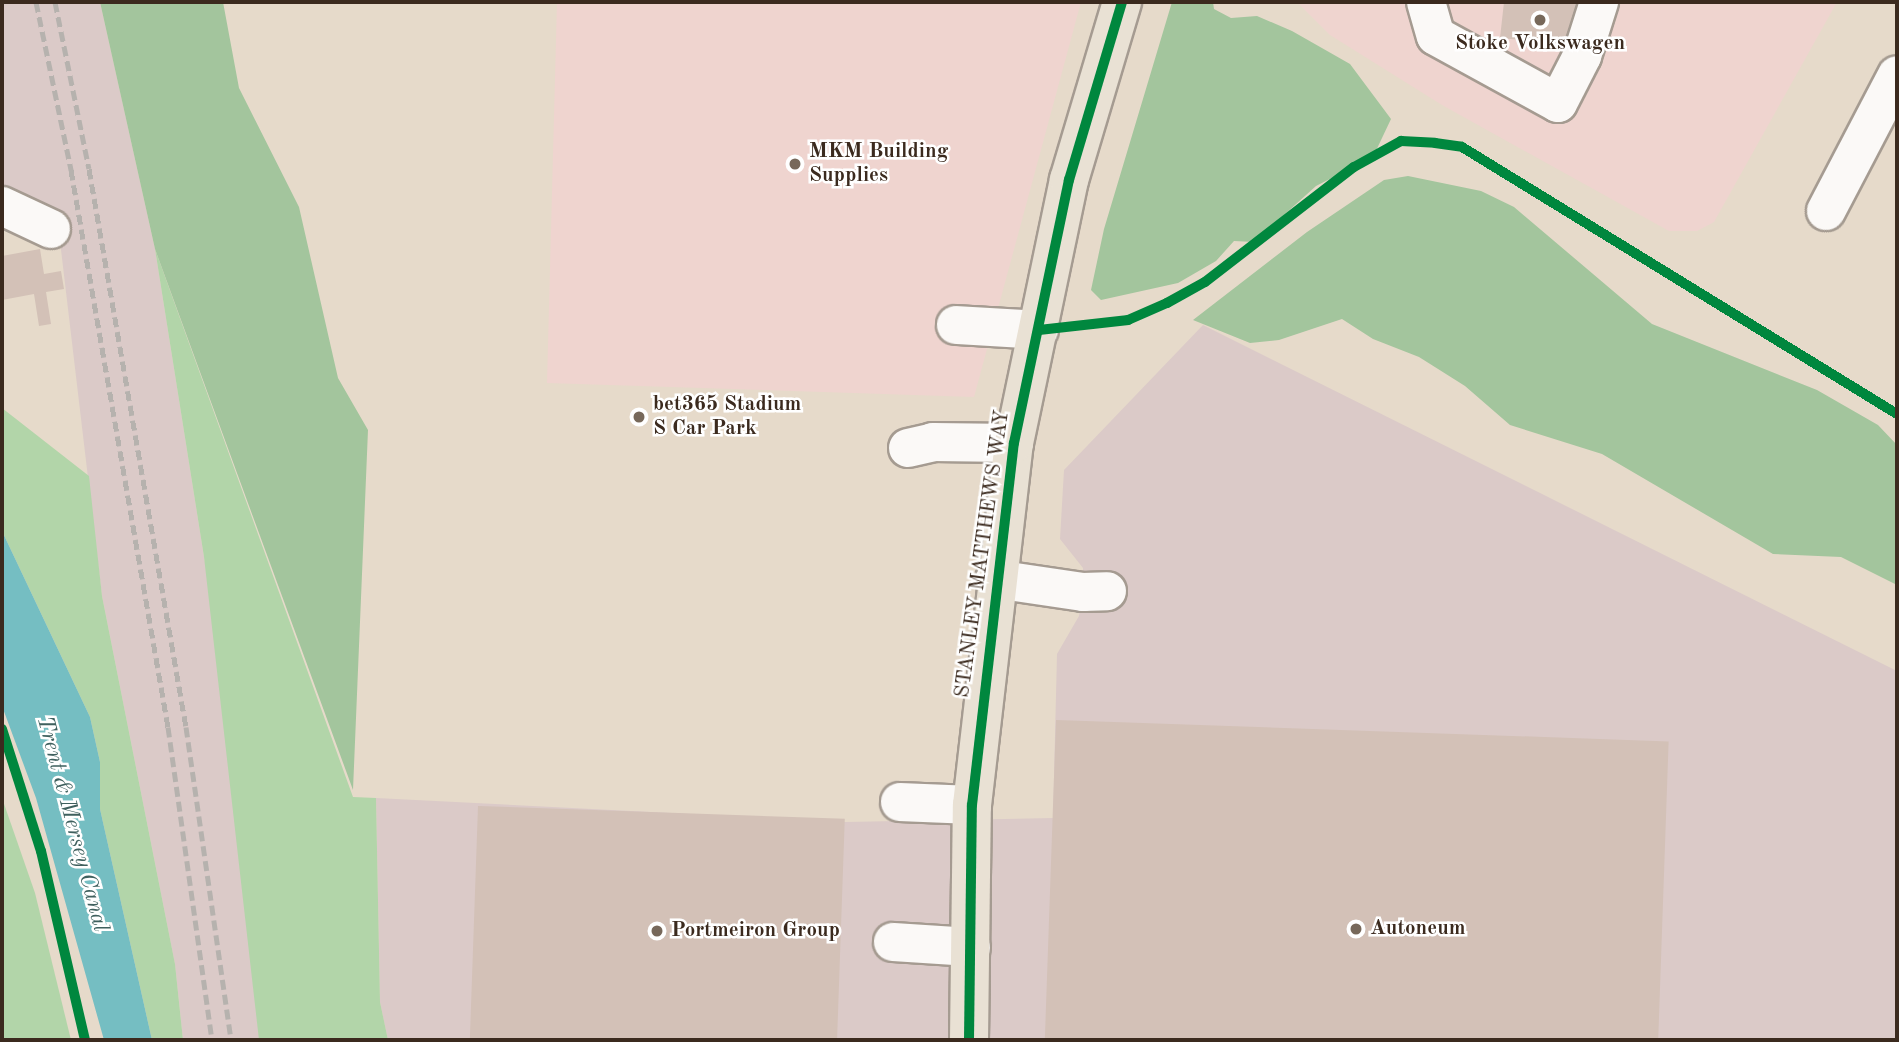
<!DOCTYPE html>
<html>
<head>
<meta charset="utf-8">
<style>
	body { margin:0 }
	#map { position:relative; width:1899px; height:1042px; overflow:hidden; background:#e6daca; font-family:"Old Standard TT",serif }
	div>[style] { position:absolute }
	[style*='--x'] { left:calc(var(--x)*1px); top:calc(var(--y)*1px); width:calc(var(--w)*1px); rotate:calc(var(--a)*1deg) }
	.built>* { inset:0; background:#efd4cf }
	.industrial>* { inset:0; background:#dbcac8 }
	.green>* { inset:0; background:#b2d5a9 }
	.forest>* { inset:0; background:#a3c59d }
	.water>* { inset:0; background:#75bec2 }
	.building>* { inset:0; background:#d3c1b7; transform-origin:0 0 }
	.roads { filter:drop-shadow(2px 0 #a59b91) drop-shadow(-2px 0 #a59b91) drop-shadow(0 2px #a59b91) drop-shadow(0 -2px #a59b91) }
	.minor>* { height:38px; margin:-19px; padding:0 19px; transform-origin:19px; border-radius:19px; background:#fbf9f7 }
	.major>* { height:38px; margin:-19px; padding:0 19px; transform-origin:19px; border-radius:19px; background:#e9e1d4 }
	.rail>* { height:5px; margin-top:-2.5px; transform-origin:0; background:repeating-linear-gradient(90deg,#b6b2ae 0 10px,transparent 0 15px) }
	.cycleway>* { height:10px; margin:-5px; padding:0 5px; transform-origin:5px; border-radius:5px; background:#00873e }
	.dots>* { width:19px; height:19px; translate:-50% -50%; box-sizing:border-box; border:4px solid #fff; border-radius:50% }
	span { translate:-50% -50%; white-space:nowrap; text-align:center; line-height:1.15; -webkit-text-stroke:5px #fff; paint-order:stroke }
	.poi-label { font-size:21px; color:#3b2a1e; font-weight:700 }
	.left { translate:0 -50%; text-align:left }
	.street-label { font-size:21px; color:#3b2a1e }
	.water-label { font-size:23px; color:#3f605e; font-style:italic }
	.frame { position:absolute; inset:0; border:4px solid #3b2a1e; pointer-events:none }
</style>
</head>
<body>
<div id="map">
	<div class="built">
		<i style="clip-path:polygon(557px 2px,1081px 2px,974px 397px,547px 383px)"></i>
		<i style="clip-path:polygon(1297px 2px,1837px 2px,1714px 222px,1697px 231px,1669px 231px,1442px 105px,1330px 35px)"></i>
	</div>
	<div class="industrial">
		<i style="clip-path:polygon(2px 2px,100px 2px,155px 249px,204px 557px,296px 1040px,183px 1040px,175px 964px,102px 596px,57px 216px,2px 185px)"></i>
		<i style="clip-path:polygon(1203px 325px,1897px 671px,1897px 1040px,388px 1040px,380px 1002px,376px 798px,845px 822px,1053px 818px,1057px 654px,1079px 616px,1083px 592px,1083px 568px,1060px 539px,1064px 470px)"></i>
	</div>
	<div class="green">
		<i style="clip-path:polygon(155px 249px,353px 797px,376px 798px,380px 1002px,388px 1040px,259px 1040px,204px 557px)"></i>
		<i style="clip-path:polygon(2px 408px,89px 476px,102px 596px,175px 964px,183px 1040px,152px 1040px,100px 809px,100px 762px,90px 717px,2px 531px)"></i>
		<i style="clip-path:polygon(2px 798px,35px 893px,71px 1040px,2px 1040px)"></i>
	</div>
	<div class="forest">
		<i style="clip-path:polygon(100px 2px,223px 2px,239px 88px,299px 207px,338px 378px,368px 430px,353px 790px,155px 249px)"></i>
		<i style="clip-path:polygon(1172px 2px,1213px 2px,1214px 9px,1231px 18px,1257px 16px,1292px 31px,1350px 64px,1391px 119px,1373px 157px,1316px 186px,1254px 242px,1234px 241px,1216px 261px,1178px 283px,1101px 300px,1091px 290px,1104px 229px)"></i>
		<i style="clip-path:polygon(1408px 176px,1481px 191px,1514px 207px,1652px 324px,1817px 390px,1878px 425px,1897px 445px,1897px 585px,1841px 557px,1773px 554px,1602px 454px,1510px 425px,1465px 386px,1419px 357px,1373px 339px,1342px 319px,1279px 340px,1250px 343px,1193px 320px,1307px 232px,1384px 180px)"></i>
	</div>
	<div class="water">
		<i style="clip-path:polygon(2px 531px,90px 717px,100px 762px,100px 809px,152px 1040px,104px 1040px,36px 798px,2px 706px)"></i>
	</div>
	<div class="building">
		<i style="clip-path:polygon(1504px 2px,1580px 2px,1576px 45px,1500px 38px)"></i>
		<i style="clip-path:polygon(40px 249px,44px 274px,61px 271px,64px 289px,46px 292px,51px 324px,39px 326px,34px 294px,2px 300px,2px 256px)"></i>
		<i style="left:1056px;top:720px;width:613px;height:320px;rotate:2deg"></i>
		<i style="left:478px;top:806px;width:367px;height:234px;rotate:2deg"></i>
	</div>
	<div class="roads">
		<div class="minor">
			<i style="--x:1426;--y:2;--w:35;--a:74"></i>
			<i style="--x:1436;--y:36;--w:139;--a:28.8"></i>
			<i style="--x:1558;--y:103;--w:53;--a:-62.9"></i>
			<i style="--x:1582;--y:56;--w:57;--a:-72.5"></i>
			<i style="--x:2;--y:206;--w:54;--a:25.1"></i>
			<i style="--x:1826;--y:211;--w:153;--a:-62.4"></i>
			<i style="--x:956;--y:325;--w:83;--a:3.4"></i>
			<i style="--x:908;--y:448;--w:26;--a:-13"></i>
			<i style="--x:933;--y:442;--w:81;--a:0.7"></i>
			<i style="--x:995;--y:579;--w:89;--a:8.4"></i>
			<i style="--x:1083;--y:592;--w:24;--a:-2"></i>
			<i style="--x:900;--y:802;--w:72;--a:2.4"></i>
			<i style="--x:893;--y:942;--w:78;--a:3.7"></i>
		</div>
		<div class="major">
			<i style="--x:969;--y:1040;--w:235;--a:-89.3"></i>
			<i style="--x:972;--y:805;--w:364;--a:-83.4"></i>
			<i style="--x:1014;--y:443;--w:269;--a:-78.2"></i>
			<i style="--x:1069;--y:180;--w:186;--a:-73.4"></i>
		</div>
	</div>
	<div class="rail">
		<i style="--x:36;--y:2;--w:172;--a:78.2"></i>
		<i style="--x:71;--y:170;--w:565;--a:80.12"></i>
		<i style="--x:168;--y:727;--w:316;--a:82"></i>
		<i style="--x:55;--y:2;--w:170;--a:78.5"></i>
		<i style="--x:89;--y:169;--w:566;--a:80.14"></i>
		<i style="--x:186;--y:727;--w:316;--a:81.8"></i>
	</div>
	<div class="cycleway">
		<i style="--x:1039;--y:330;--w:90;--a:-6.4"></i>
		<i style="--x:1128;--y:320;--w:43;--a:-23.6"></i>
		<i style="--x:1167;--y:303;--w:43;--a:-28.9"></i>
		<i style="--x:1205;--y:282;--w:188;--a:-37.7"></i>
		<i style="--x:1354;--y:167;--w:54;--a:-29"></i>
		<i style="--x:1401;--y:141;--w:34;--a:3"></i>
		<i style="--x:1435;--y:143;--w:27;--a:8"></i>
		<i style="--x:1462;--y:147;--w:510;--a:31.54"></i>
		<i style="--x:2;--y:729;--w:128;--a:72.3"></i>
		<i style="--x:41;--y:851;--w:194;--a:76.9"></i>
		<i style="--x:969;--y:1040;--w:235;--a:-89.3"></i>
		<i style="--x:972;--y:805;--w:364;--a:-83.4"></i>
		<i style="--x:1014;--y:443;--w:269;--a:-78.2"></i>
		<i style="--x:1069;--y:180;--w:186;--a:-73.4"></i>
	</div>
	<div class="dots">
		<i style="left:1540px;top:20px;background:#77685a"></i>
		<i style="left:795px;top:164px;background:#77685a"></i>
		<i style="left:639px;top:417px;background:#77685a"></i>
		<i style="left:1356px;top:929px;background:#77685a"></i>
		<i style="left:657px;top:931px;background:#77685a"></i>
	</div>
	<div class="poi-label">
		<span style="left:1540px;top:44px">Stoke Volkswagen</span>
		<span class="left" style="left:809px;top:164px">MKM Building<br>Supplies</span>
		<span class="left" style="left:653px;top:417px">bet365 Stadium<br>S Car Park</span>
		<span class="left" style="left:1370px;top:929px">Autoneum</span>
		<span class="left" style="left:671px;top:931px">Portmeiron Group</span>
	</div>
	<div class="street-label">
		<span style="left:983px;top:554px;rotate:-82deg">STANLEY MATTHEWS WAY</span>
	</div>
	<div class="water-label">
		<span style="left:72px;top:824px;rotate:75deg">Trent &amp; Mersey Canal</span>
	</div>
	<div class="frame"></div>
</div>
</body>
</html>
